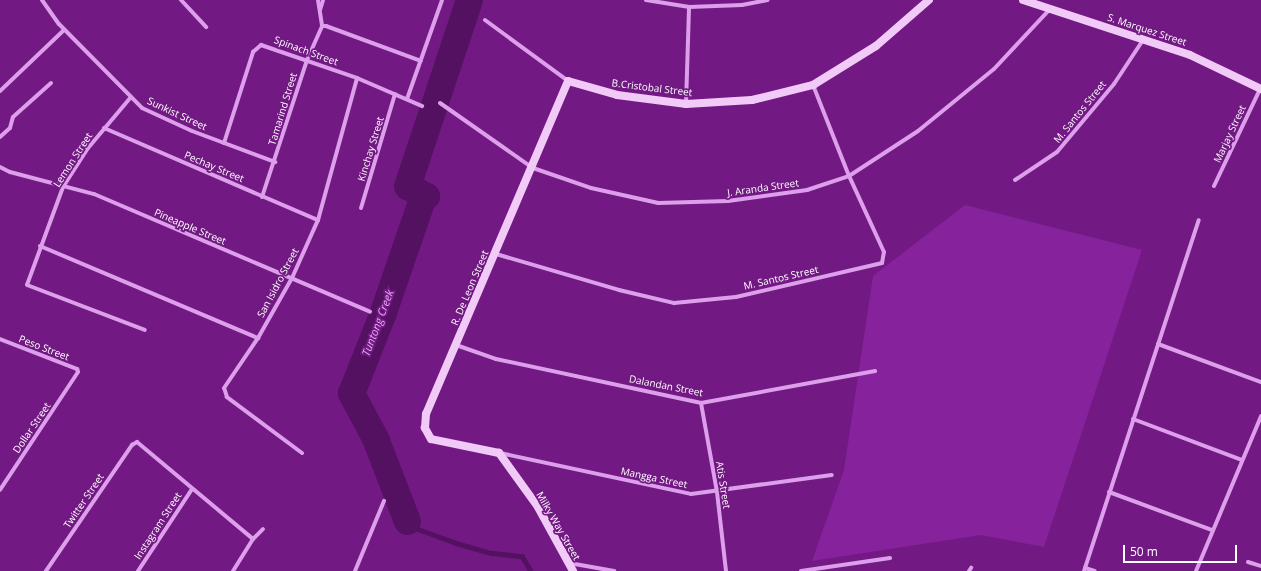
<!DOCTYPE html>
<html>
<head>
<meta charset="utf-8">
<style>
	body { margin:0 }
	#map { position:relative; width:1261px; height:571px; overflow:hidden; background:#721983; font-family:"Open Sans",sans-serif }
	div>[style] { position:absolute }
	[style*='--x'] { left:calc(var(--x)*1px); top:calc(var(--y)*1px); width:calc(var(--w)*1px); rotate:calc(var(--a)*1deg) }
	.green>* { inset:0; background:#86229c }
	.stream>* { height:4.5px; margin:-2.25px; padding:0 2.25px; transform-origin:2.25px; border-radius:2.25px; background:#541161 }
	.river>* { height:27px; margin:-13.5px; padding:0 13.5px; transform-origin:13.5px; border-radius:13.5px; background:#541161 }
	.street>* { height:4px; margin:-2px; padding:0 2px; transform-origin:2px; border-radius:2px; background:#dd9eeb }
	.secondary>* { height:8px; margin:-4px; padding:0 4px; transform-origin:4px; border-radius:4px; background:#f1caf8 }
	span { translate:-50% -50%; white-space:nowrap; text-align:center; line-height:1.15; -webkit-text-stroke:3.5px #721983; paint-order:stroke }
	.street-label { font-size:10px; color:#fff }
	.water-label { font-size:11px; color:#e5a9f3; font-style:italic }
	.scale { position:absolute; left:1123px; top:545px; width:114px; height:18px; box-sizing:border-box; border:2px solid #fff; border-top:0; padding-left:5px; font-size:12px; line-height:14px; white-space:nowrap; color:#fff; -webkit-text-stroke:3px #721983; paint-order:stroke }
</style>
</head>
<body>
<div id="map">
	<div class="green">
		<i style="clip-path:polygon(965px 205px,1142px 250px,1044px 547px,981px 535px,812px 561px,844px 470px,873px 276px)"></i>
	</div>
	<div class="stream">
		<i style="--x:407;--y:521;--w:14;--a:36"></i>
		<i style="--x:418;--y:529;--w:40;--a:20.2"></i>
		<i style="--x:456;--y:543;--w:37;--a:16"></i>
		<i style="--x:492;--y:553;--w:30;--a:6"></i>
		<i style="--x:522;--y:556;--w:17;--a:59"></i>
	</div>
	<div class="river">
		<i style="--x:407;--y:521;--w:89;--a:-111.1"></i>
		<i style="--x:375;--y:438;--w:51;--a:-118.1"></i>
		<i style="--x:351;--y:393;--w:87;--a:-68.4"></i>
		<i style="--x:383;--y:312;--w:120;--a:-71"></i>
		<i style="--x:422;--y:199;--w:5;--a:-37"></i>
		<i style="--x:426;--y:196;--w:21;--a:-152"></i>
		<i style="--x:407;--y:186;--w:196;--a:-71.6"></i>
	</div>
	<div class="street">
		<i style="--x:42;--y:0;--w:29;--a:55"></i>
		<i style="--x:59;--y:24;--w:118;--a:45.3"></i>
		<i style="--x:142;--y:108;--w:55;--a:24.7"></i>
		<i style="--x:192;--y:131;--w:89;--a:20.5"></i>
		<i style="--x:181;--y:0;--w:37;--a:47"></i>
		<i style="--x:318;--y:0;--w:26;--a:81"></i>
		<i style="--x:646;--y:0;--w:44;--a:9.2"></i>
		<i style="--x:689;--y:7;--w:53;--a:-2.2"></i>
		<i style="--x:742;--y:5;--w:26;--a:-11"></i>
		<i style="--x:320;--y:10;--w:10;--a:-73"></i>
		<i style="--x:485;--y:20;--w:103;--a:36.3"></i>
		<i style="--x:322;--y:26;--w:4;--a:0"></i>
		<i style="--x:326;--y:26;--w:101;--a:20.2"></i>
		<i style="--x:0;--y:91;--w:88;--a:-43.6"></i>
		<i style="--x:131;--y:97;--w:67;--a:130.1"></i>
		<i style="--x:88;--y:148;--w:46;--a:122.7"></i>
		<i style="--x:63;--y:187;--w:104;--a:110.2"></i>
		<i style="--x:27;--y:285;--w:126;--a:20.9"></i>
		<i style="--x:407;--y:99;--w:105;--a:-70.5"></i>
		<i style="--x:440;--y:103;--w:113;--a:35"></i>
		<i style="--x:533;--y:168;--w:61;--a:19"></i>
		<i style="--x:591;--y:188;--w:69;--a:12.6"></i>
		<i style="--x:658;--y:203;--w:70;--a:-1.6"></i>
		<i style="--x:728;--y:201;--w:80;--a:-7.9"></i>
		<i style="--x:807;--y:190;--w:44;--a:-18.4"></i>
		<i style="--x:849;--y:176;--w:82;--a:-33.1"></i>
		<i style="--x:918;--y:131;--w:98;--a:-39.2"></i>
		<i style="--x:994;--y:69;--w:82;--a:-47"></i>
		<i style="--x:686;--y:104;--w:97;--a:-88.2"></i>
		<i style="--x:104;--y:128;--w:233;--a:23.3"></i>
		<i style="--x:0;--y:137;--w:13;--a:-42"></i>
		<i style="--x:10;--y:128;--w:11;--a:-75"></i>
		<i style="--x:13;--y:117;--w:51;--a:-41.8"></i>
		<i style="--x:224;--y:143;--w:96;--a:-72.3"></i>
		<i style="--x:253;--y:52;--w:11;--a:-41"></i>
		<i style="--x:261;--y:45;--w:102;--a:19"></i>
		<i style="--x:357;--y:78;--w:71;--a:23.3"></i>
		<i style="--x:0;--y:167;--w:11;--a:27"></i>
		<i style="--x:10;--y:172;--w:87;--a:14.7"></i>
		<i style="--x:94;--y:194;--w:300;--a:23.1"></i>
		<i style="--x:1015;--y:180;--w:50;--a:-33.7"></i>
		<i style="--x:1057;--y:152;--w:89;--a:-50"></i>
		<i style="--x:1114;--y:84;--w:53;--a:-56.6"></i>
		<i style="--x:1214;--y:186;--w:107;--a:-64.6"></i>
		<i style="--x:262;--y:197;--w:144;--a:-71.8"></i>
		<i style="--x:307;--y:60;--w:37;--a:-66"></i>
		<i style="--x:361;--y:208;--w:119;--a:-73.4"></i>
		<i style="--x:40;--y:246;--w:237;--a:22.9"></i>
		<i style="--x:496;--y:254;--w:128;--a:16.3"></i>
		<i style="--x:619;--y:290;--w:57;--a:13.3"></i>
		<i style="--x:674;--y:303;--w:62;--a:-5.5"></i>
		<i style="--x:736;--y:297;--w:150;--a:-13.1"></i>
		<i style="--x:882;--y:263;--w:11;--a:-80"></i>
		<i style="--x:884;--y:252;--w:84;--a:-114.7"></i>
		<i style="--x:849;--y:176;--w:98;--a:-111.6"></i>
		<i style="--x:0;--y:339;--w:83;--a:21.3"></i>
		<i style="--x:77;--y:369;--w:3;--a:72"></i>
		<i style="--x:78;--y:372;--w:141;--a:123.5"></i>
		<i style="--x:1158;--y:344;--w:110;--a:20.3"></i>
		<i style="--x:456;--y:345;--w:42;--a:19.3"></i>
		<i style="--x:496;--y:359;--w:210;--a:12.1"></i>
		<i style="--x:701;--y:403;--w:177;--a:-10.4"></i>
		<i style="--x:701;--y:403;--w:90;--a:79.8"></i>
		<i style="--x:717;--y:492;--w:80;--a:83.5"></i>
		<i style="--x:1133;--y:419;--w:116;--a:20.6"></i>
		<i style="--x:302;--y:453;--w:94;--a:-143.3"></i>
		<i style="--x:227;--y:397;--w:9;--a:-108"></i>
		<i style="--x:224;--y:388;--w:60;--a:-55.8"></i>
		<i style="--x:258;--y:338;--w:69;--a:-60.5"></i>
		<i style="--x:292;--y:278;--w:64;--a:-65.9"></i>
		<i style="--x:318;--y:220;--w:147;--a:-74.6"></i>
		<i style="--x:500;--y:453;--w:195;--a:12.1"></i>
		<i style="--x:691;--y:494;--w:142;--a:-7.7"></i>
		<i style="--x:1109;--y:492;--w:110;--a:20.3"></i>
		<i style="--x:1248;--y:562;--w:14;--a:17"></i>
		<i style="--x:569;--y:563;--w:46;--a:10.1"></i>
		<i style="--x:1085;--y:568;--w:10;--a:17"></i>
		<i style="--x:46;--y:571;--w:153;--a:-55.7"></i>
		<i style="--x:132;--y:445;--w:6;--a:-31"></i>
		<i style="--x:137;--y:442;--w:151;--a:39.9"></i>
		<i style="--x:138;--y:571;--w:98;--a:-56.6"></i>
		<i style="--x:233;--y:571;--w:38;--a:-58"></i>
		<i style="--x:253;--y:539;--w:14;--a:-45"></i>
		<i style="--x:355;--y:571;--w:76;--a:-67.5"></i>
		<i style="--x:801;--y:571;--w:90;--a:-8.3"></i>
		<i style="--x:969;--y:571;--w:4;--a:-56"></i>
		<i style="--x:1084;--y:571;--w:369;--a:-71.9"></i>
		<i style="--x:1196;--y:571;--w:168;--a:-67.2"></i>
	</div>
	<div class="secondary">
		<i style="--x:1023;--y:0;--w:176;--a:18.2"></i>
		<i style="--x:1190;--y:55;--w:79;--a:25.6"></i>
		<i style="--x:573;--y:571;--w:73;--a:-118.7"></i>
		<i style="--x:538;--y:507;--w:67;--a:-125.8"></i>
		<i style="--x:499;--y:453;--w:69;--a:-168.4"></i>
		<i style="--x:431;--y:439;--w:13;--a:-119"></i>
		<i style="--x:425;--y:428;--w:14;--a:-86"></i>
		<i style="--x:426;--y:414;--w:362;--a:-66.9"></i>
		<i style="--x:568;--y:81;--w:51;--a:15.9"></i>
		<i style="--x:617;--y:95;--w:70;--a:7.4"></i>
		<i style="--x:686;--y:104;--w:66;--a:-3.5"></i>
		<i style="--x:752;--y:100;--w:63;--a:-13.8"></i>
		<i style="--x:813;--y:85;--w:74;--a:-31.8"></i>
		<i style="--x:876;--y:46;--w:70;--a:-41"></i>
	</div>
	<div class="street-label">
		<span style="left:1147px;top:30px;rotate:18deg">S. Marquez Street</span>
		<span style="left:306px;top:51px;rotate:20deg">Spinach Street</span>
		<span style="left:652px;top:88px;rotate:7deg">B.Cristobal Street</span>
		<span style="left:283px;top:109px;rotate:-73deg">Tamarind Street</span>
		<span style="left:1080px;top:112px;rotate:-51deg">M. Santos Street</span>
		<span style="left:177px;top:114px;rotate:25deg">Sunkist Street</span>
		<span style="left:1230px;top:134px;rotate:-65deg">Marjay Street</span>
		<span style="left:371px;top:149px;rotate:-73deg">Kinchay Street</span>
		<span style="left:73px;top:160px;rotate:-57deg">Lemon Street</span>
		<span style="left:214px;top:167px;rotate:23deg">Pechay Street</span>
		<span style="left:763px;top:188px;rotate:-8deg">J. Aranda Street</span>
		<span style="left:190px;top:227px;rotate:23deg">Pineapple Street</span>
		<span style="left:781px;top:278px;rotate:-13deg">M. Santos Street</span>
		<span style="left:278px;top:283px;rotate:-62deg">San Isidro Street</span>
		<span style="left:470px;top:288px;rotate:-67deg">R. De Leon Street</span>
		<span style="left:44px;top:348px;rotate:21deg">Peso Street</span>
		<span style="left:666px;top:386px;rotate:11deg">Dalandan Street</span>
		<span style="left:32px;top:428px;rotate:-56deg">Dollar Street</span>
		<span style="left:654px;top:478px;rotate:12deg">Mangga Street</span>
		<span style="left:723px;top:485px;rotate:81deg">Atis Street</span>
		<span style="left:84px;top:501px;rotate:-56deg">Twitter Street</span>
		<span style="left:158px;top:526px;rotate:-57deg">Instagram Street</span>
		<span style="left:558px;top:526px;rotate:60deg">Milky Way Street</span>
	</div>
	<div class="water-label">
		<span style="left:378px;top:323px;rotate:-69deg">Tuntong Creek</span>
	</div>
	<div class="scale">50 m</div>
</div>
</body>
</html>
